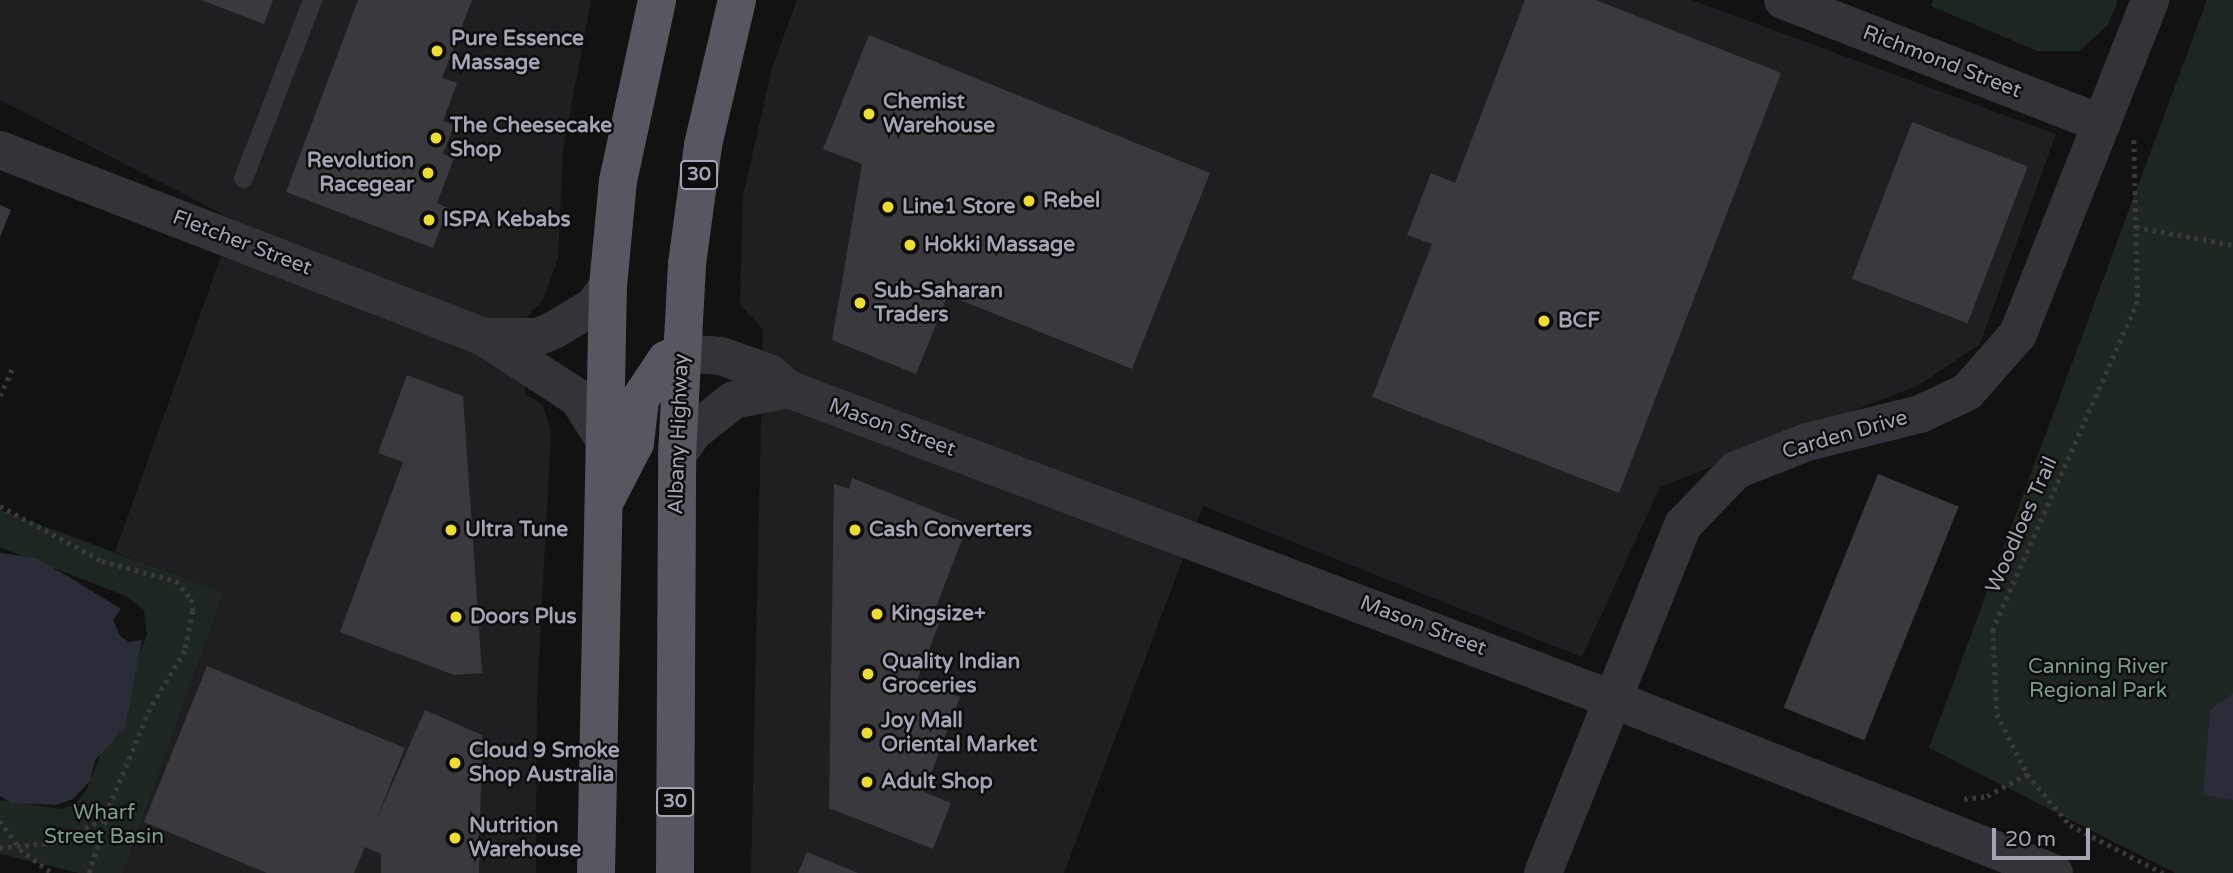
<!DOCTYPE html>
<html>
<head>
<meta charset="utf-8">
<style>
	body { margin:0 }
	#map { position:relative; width:2233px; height:873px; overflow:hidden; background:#121213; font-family:"Varela Round",sans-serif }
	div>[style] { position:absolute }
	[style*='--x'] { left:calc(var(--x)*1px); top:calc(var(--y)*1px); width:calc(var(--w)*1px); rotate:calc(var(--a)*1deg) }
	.built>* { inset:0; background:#1f1e20 }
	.green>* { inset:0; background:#1e2621 }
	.water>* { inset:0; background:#292d37 }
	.building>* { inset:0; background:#3a393e; transform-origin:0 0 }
	.path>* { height:4.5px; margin-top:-2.25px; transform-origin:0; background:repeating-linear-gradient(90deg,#39393f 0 3.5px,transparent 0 8.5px) }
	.service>* { height:19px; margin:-9.5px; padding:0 9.5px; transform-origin:9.5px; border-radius:9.5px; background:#333338 }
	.minor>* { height:38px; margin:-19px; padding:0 19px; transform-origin:19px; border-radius:19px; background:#333338 }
	.tertiary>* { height:38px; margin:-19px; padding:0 19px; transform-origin:19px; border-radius:19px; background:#333338 }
	.trunk>* { height:38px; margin:-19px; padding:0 19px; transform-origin:19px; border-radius:19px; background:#575760 }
	.dots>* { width:19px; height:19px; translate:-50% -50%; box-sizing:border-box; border:4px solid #0d0d0e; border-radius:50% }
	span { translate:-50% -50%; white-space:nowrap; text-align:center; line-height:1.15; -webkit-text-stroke:5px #0d0d0e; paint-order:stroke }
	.shield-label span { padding:2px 5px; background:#0d0d0e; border:2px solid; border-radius:5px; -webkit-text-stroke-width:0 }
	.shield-label { font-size:19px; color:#a4a5b4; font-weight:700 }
	.poi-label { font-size:21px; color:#a4a5b4; font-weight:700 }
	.left { translate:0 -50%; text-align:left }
	.right { translate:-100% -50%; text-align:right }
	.street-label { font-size:21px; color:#a4a5b4 }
	.park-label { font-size:21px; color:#7b9f86 }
	.scale { position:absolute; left:1992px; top:828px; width:98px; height:32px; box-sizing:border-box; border:4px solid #a4a5b4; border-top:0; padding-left:9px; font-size:21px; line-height:24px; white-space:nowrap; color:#a4a5b4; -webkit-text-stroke:5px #0d0d0e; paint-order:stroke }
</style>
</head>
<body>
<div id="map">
	<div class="built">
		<i style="clip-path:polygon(0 0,591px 0,563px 151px,558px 259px,543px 300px,526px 318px,525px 394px,543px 405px,551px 432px,537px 695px,536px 873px,123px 873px,224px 594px,115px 552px,234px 220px,0 100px)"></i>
		<i style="clip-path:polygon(797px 0,1692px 0,2056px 134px,1980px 344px,1919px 385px,1660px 487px,1582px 657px,1203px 506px,1064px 873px,751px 873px,763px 330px,740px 304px,743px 196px,772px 68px)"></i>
	</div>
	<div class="green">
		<i style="clip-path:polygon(1933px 0,2118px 0,2108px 25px,2079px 51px,2037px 51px,1931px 6px)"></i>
		<i style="clip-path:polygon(2207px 0,2233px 0,2233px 873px,2175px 873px,1929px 748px)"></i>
		<i style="clip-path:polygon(0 510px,224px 593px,123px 873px,79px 873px,0 854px,0 800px,61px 809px,76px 804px,87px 789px,147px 635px,144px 610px,126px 596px,0 547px)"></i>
	</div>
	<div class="water">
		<i style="clip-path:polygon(0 553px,36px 558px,69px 577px,121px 609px,113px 620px,120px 636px,129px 642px,142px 640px,125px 728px,95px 760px,90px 781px,73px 799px,56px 805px,12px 803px,0 796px)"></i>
		<i style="clip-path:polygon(2233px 693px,2233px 800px,2203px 795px,2210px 710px)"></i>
	</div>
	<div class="building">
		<i style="clip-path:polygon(201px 0,273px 0,264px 24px)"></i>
		<i style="clip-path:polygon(358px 0,472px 0,442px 78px,457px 83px,443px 121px,454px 125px,443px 154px,454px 158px,437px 203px,448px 208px,433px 248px,286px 192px)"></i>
		<i style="clip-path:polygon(1525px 0,1596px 0,1781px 73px,1619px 493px,1372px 397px,1432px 244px,1407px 235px,1431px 173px,1455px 183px)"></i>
		<i style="clip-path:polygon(869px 35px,1210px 173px,1132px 369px,948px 295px,916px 374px,832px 340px,862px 164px,823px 149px)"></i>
		<i style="left:1912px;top:122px;width:124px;height:168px;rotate:21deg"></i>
		<i style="clip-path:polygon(0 205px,11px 210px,0 237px)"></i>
		<i style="clip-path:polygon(407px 375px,463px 396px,482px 673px,454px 675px,340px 632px,403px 462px,378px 453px)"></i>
		<i style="left:1878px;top:474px;width:87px;height:252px;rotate:22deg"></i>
		<i style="clip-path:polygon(852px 478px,968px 524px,931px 620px,939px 624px,917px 680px,960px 697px,924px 792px,951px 803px,933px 849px,829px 808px,834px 484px,849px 489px)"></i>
		<i style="clip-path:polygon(207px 666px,405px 748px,375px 823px,425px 710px,482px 735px,479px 873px,381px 873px,381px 854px,365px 847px,354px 873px,267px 873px,144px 822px)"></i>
		<i style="clip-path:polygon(807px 852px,858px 873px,798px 873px)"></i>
	</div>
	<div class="path">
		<i style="--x:2134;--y:140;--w:161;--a:88.6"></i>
		<i style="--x:2138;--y:301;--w:359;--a:113.8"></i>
		<i style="--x:1993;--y:629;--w:85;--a:87.3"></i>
		<i style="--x:1997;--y:714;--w:67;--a:63.4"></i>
		<i style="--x:2027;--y:774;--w:67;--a:49.9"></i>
		<i style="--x:2070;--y:825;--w:105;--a:27.3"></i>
		<i style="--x:2136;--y:227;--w:99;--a:10.5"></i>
		<i style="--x:0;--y:396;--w:30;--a:-66"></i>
		<i style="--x:0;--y:506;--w:116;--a:28.3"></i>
		<i style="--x:102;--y:561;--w:77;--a:15.1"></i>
		<i style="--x:176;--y:581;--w:23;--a:50"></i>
		<i style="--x:191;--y:599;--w:12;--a:81"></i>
		<i style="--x:193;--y:611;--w:41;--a:101.3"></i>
		<i style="--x:185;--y:651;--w:68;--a:121.1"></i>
		<i style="--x:150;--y:709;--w:120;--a:112.5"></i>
		<i style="--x:104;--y:820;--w:55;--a:155.3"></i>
		<i style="--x:54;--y:843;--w:54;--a:174.7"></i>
		<i style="--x:1964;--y:799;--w:23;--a:-7"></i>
		<i style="--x:1987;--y:796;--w:46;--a:-28.8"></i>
		<i style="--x:0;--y:821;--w:34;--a:54"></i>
		<i style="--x:20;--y:849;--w:40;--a:37"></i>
		<i style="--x:89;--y:873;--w:57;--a:-72.5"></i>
	</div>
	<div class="service">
		<i style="--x:243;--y:178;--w:191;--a:-68.8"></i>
	</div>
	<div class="minor">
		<i style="--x:1783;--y:0;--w:342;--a:21.2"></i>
		<i style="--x:0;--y:150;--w:519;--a:21.12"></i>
		<i style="--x:484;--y:337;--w:112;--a:33"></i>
		<i style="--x:578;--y:398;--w:45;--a:57.7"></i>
		<i style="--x:486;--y:337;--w:51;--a:0"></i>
		<i style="--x:537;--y:337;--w:18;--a:-22"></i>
		<i style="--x:554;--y:330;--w:47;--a:-31"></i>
		<i style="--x:594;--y:306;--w:24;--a:-55"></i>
		<i style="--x:681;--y:353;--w:40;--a:4.3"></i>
		<i style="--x:721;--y:356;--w:51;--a:19.5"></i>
		<i style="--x:769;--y:373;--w:25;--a:40"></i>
		<i style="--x:788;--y:389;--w:880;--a:20.62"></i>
		<i style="--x:1612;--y:699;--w:475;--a:21.5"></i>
		<i style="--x:677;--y:455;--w:28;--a:-55"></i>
		<i style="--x:693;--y:432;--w:52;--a:-38"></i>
		<i style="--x:734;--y:400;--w:55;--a:-11.5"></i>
	</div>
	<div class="tertiary">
		<i style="--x:1543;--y:873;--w:375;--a:-68.1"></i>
		<i style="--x:1683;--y:525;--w:76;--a:-46.1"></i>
		<i style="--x:1736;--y:470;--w:76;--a:-21.5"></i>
		<i style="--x:1807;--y:442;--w:116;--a:-13.9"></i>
		<i style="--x:1920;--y:414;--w:52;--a:-25.1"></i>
		<i style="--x:1967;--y:392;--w:77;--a:-48.7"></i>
		<i style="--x:2018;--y:334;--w:359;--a:-68.4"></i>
	</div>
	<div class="trunk">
		<i style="--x:605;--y:501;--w:65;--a:-62.7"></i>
		<i style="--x:635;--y:443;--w:44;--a:-83.5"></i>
		<i style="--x:640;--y:399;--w:47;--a:-56.3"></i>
		<i style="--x:666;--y:360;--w:17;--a:-25"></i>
		<i style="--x:596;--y:873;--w:587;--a:-88.83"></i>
		<i style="--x:608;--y:286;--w:105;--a:-84.6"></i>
		<i style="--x:618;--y:181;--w:185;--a:-77.8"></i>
		<i style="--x:675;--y:873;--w:418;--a:-89.7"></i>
		<i style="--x:677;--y:455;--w:191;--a:-87"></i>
		<i style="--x:687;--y:264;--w:120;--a:-82.3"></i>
		<i style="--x:703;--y:145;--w:149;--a:-76.8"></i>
	</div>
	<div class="dots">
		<i style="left:437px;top:51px;background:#eddd30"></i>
		<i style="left:869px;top:114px;background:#eddd30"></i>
		<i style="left:436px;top:138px;background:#eddd30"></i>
		<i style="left:428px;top:173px;background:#eddd30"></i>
		<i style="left:1029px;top:201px;background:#eddd30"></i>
		<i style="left:888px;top:207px;background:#eddd30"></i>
		<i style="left:429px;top:220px;background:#eddd30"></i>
		<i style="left:910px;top:245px;background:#eddd30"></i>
		<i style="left:860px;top:303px;background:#eddd30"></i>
		<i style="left:1544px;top:321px;background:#eddd30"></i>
		<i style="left:451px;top:530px;background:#eddd30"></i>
		<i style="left:855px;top:530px;background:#eddd30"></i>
		<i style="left:877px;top:614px;background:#eddd30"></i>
		<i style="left:456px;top:617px;background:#eddd30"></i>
		<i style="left:868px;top:674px;background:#eddd30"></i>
		<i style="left:867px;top:733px;background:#eddd30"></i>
		<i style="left:455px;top:763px;background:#eddd30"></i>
		<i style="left:867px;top:782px;background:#eddd30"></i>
		<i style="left:455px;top:838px;background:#eddd30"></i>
	</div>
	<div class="shield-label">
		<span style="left:699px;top:175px">30</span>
		<span style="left:675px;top:802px">30</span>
	</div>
	<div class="poi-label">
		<span class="left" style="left:451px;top:51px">Pure Essence<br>Massage</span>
		<span class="left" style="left:883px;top:114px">Chemist<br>Warehouse</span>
		<span class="left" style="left:450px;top:138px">The Cheesecake<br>Shop</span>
		<span class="right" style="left:414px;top:173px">Revolution<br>Racegear</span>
		<span class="left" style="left:1043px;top:201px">Rebel</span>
		<span class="left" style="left:902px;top:207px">Line1 Store</span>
		<span class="left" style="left:443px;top:220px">ISPA Kebabs</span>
		<span class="left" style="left:924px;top:245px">Hokki Massage</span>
		<span class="left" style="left:874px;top:303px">Sub-Saharan<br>Traders</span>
		<span class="left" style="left:1558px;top:321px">BCF</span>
		<span class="left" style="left:465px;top:530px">Ultra Tune</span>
		<span class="left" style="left:869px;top:530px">Cash Converters</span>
		<span class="left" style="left:891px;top:614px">Kingsize+</span>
		<span class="left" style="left:470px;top:617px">Doors Plus</span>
		<span class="left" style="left:882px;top:674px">Quality Indian<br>Groceries</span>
		<span class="left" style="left:881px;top:733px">Joy Mall<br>Oriental Market</span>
		<span class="left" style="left:469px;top:763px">Cloud 9 Smoke<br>Shop Australia</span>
		<span class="left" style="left:881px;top:782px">Adult Shop</span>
		<span class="left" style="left:469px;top:838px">Nutrition<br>Warehouse</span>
	</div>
	<div class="street-label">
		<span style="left:1942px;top:62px;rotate:21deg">Richmond Street</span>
		<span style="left:242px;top:243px;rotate:21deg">Fletcher Street</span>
		<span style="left:892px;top:428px;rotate:20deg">Mason Street</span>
		<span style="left:679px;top:434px;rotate:-88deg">Albany Highway</span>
		<span style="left:1845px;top:435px;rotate:-16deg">Carden Drive</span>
		<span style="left:2022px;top:525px;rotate:-66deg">Woodloes Trail</span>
		<span style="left:1423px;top:626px;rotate:21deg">Mason Street</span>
	</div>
	<div class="park-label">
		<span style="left:2098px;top:679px">Canning River<br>Regional Park</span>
		<span style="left:104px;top:825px">Wharf<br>Street Basin</span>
	</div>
	<div class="scale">20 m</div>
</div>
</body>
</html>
